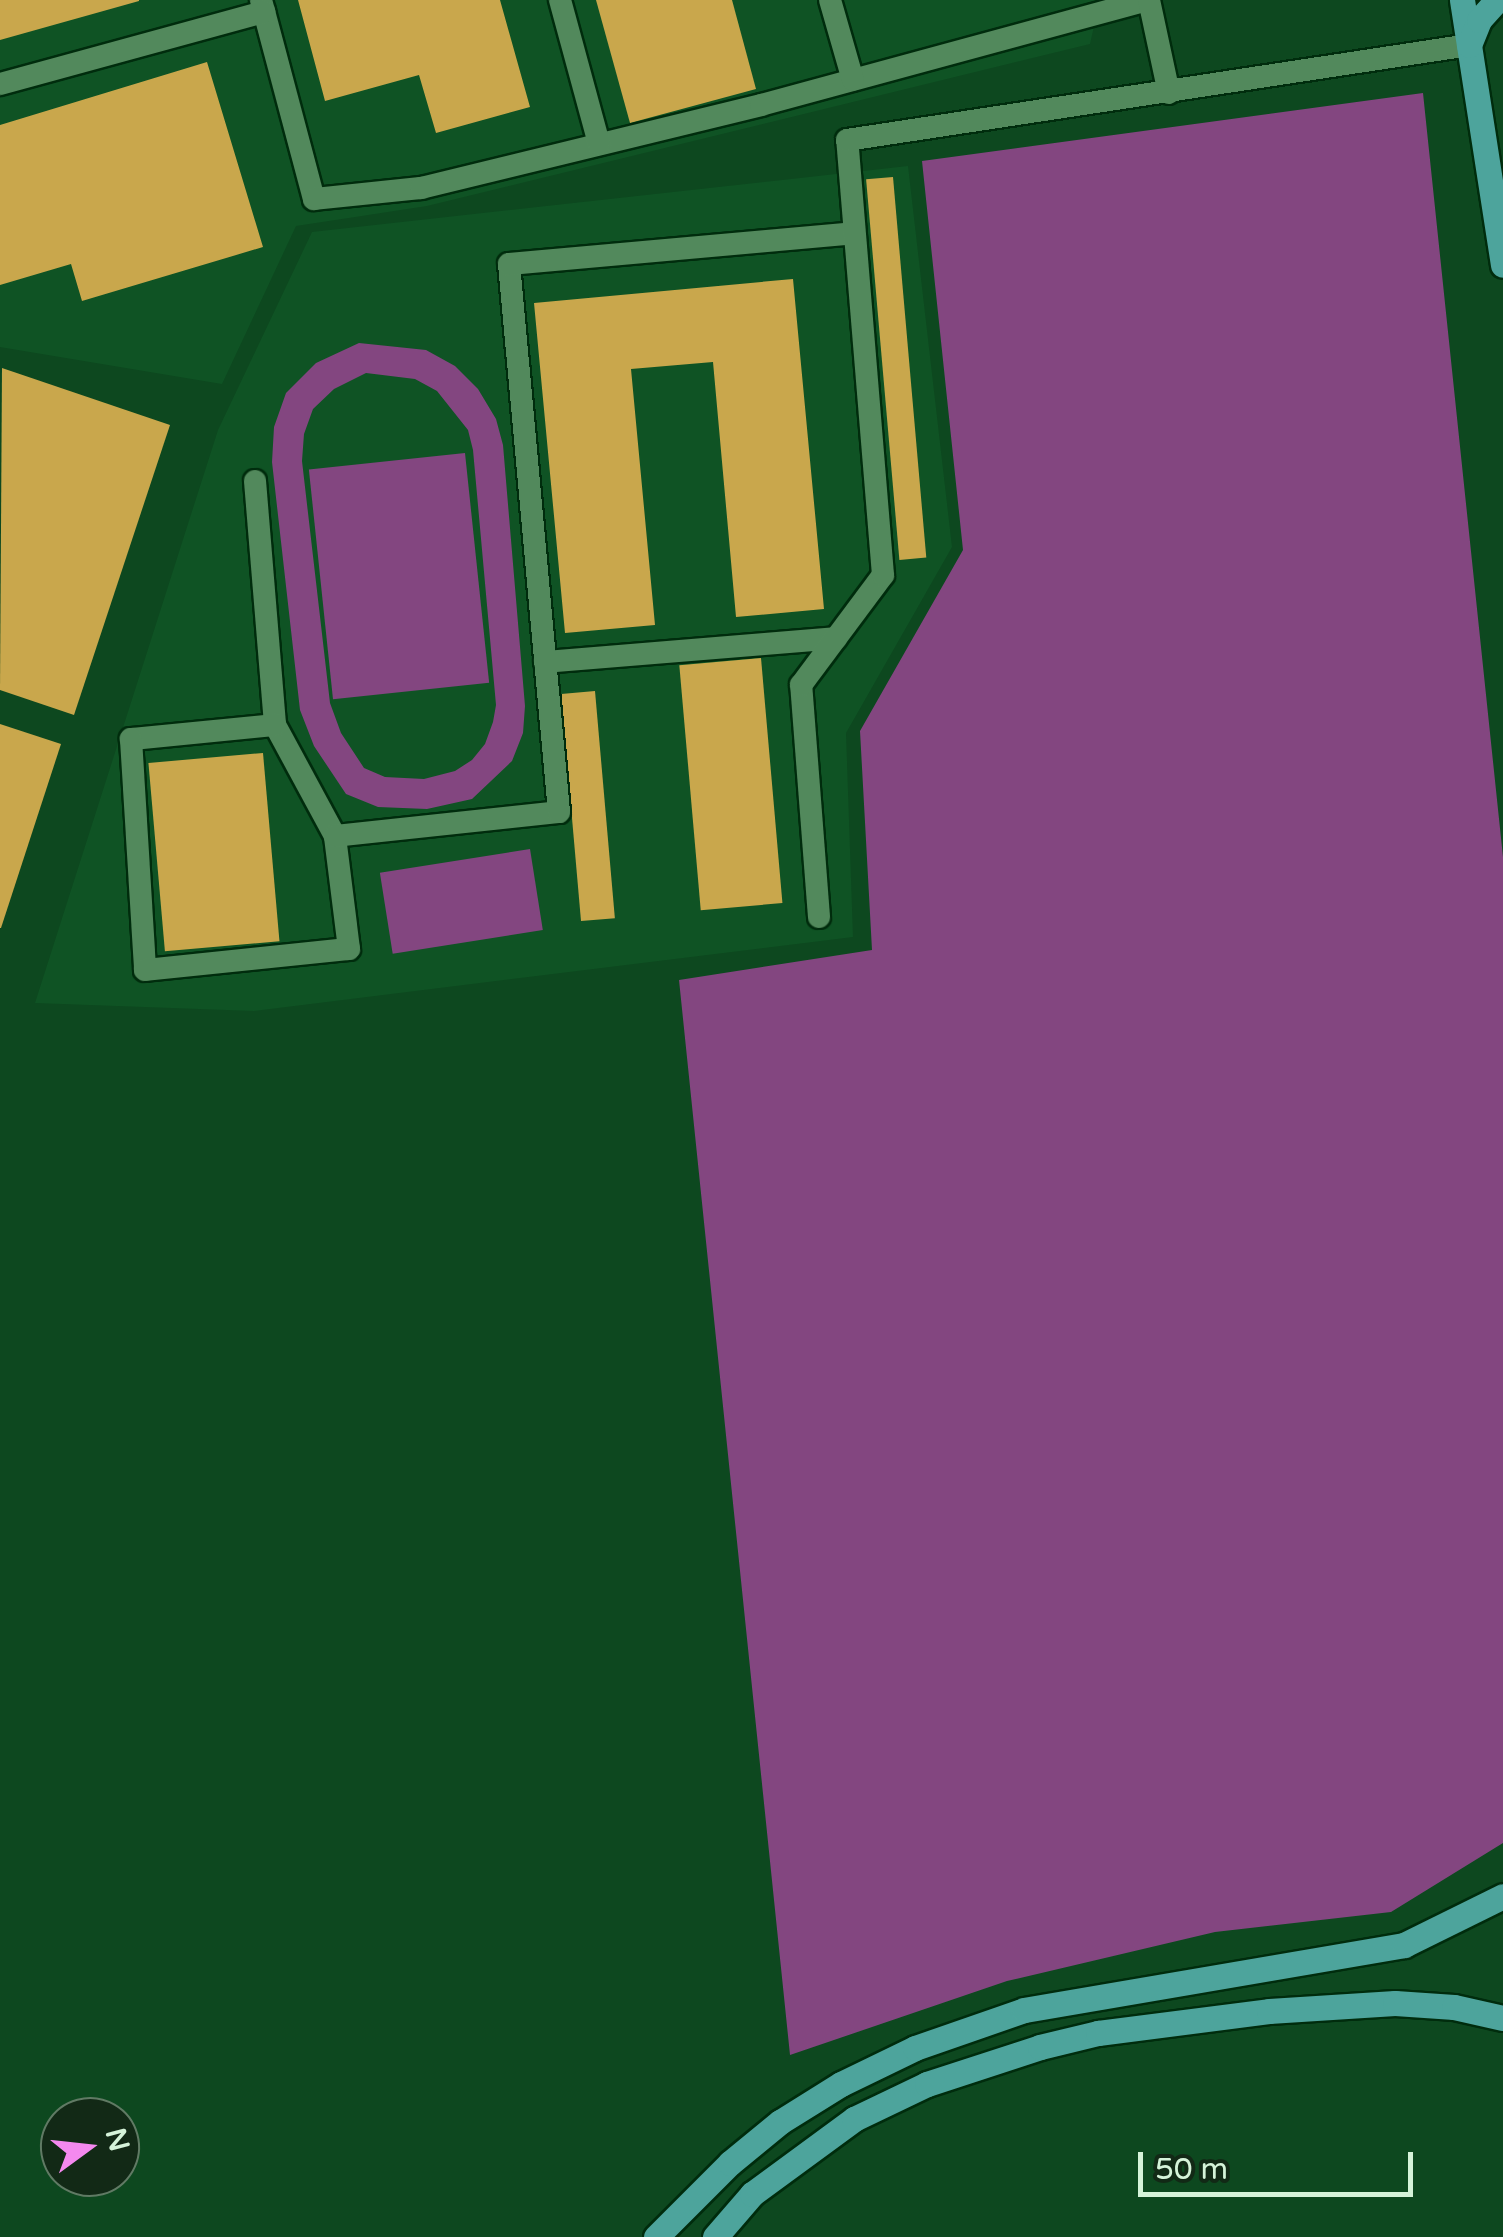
<!DOCTYPE html>
<html>
<head>
<meta charset="utf-8">
<style>
	body { margin:0 }
	#map { position:relative; width:1503px; height:2237px; overflow:hidden; background:#0d481f; font-family:"Varela Round",sans-serif }
	div>[style] { position:absolute }
	[style*='--x'] { left:calc(var(--x)*1px); top:calc(var(--y)*1px); width:calc(var(--w)*1px); rotate:calc(var(--a)*1deg) }
	.built>* { inset:0; background:#0f5324 }
	.green>* { inset:0; background:#834680; transform-origin:0 0 }
	.building>* { inset:0; background:#c9a74c; transform-origin:0 0 }
	.roads { filter:drop-shadow(2px 0 #002c0d) drop-shadow(-2px 0 #002c0d) drop-shadow(0 2px #002c0d) drop-shadow(0 -2px #002c0d) }
	.lane>* { height:22px; margin:-11px; padding:0 11px; transform-origin:11px; border-radius:11px; background:#52895c }
	.primary>* { height:25px; margin:-12.5px; padding:0 12.5px; transform-origin:12.5px; border-radius:12.5px; background:#4da49c }
	span { translate:-50% -50%; white-space:nowrap; text-align:center; line-height:1.15; -webkit-text-stroke:10px #122916; paint-order:stroke }
	.north { position:absolute; left:40px; top:2097px; width:100px; height:100px; box-sizing:border-box; background:#122916; border:2px solid #607a64; border-radius:50%; rotate:75deg; font-size:28px; font-weight:700; line-height:40px; text-align:center; color:#d5f3d9 }
	.north::after { content:''; display:block; margin:auto; width:35px; height:45px; background:#f489ef; clip-path:polygon(50% 0,100% 100%,50% 72%,0 100%) }
	.scale { position:absolute; left:1138px; top:2152px; width:275px; height:45px; box-sizing:border-box; border:5px solid #d5f3d9; border-top:0; padding-left:12px; font-size:30px; line-height:35px; white-space:nowrap; color:#d5f3d9; -webkit-text-stroke:8px #122916; paint-order:stroke }
</style>
</head>
<body>
<div id="map">
	<div class="built">
		<i style="clip-path:polygon(0 0,1100px 0,1090px 44px,427px 206px,296px 226px,222px 384px,0 347px)"></i>
		<i style="clip-path:polygon(908px 166px,952px 547px,846px 733px,853px 937px,254px 1011px,35px 1003px,218px 430px,312px 232px)"></i>
	</div>
	<div class="green">
		<i style="clip-path:polygon(1423px 93px,1503px 857px,1503px 1843px,1391px 1912px,1215px 1932px,1007px 1981px,790px 2055px,679px 980px,872px 950px,860px 731px,963px 550px,922px 161px)"></i>
		<i style="clip-path:polygon(evenodd,359px 343px,426px 350px,455px 366px,478px 389px,496px 419px,503px 445px,525px 706px,523px 733px,512px 761px,472px 799px,427px 809px,378px 807px,346px 794px,314px 746px,300px 710px,272px 462px,274px 427px,286px 393px,316px 363px,359px 343px,366px 373px,415px 379px,437px 391px,468px 430px,473px 450px,496px 705px,493px 722px,485px 744px,472px 760px,455px 771px,424px 779px,385px 777px,364px 768px,341px 733px,330px 703px,302px 461px,304px 434px,313px 409px,334px 389px,366px 373px)"></i>
		<i style="left:465px;top:453px;width:231px;height:157px;rotate:84deg"></i>
		<i style="left:530px;top:849px;width:82px;height:152px;rotate:81deg"></i>
	</div>
	<div class="building">
		<i style="clip-path:polygon(0 0,139px 0,139px 1px,0 40px)"></i>
		<i style="clip-path:polygon(298px 0,500px 0,530px 107px,436px 133px,419px 75px,325px 101px)"></i>
		<i style="clip-path:polygon(596px 0,732px 0,756px 89px,630px 123px)"></i>
		<i style="clip-path:polygon(207px 62px,263px 247px,82px 301px,71px 264px,0 285px,0 125px)"></i>
		<i style="left:893px;top:177px;width:382px;height:27px;rotate:85deg"></i>
		<i style="clip-path:polygon(793px 279px,824px 609px,736px 617px,713px 362px,631px 369px,655px 625px,565px 633px,534px 303px)"></i>
		<i style="clip-path:polygon(2px 368px,170px 425px,74px 715px,0 690px)"></i>
		<i style="left:761px;top:658px;width:246px;height:82px;rotate:85deg"></i>
		<i style="left:595px;top:691px;width:228px;height:34px;rotate:85deg"></i>
		<i style="clip-path:polygon(0 724px,61px 744px,1px 928px,0 928px)"></i>
		<i style="left:263px;top:753px;width:189px;height:115px;rotate:85deg"></i>
	</div>
	<div class="roads">
		<div class="lane">
			<i style="--x:261;--y:0;--w:206;--a:75.1"></i>
			<i style="--x:314;--y:199;--w:108;--a:-5.9"></i>
			<i style="--x:421;--y:188;--w:350;--a:-13.7"></i>
			<i style="--x:761;--y:105;--w:401;--a:-15.2"></i>
			<i style="--x:560;--y:0;--w:149;--a:74.8"></i>
			<i style="--x:830;--y:0;--w:83;--a:74"></i>
			<i style="--x:1149;--y:0;--w:95;--a:77.9"></i>
			<i style="--x:0;--y:84;--w:274;--a:-15.3"></i>
			<i style="--x:255;--y:481;--w:245;--a:85.3"></i>
			<i style="--x:275;--y:725;--w:126;--a:61.6"></i>
			<i style="--x:545;--y:662;--w:292;--a:-4.7"></i>
			<i style="--x:275;--y:725;--w:145;--a:174.4"></i>
			<i style="--x:131;--y:739;--w:231;--a:86.5"></i>
			<i style="--x:145;--y:970;--w:205;--a:-5.9"></i>
			<i style="--x:349;--y:949;--w:114;--a:-97.1"></i>
			<i style="--x:335;--y:836;--w:225;--a:-6.1"></i>
			<i style="--x:559;--y:812;--w:550;--a:-95.21"></i>
			<i style="--x:509;--y:264;--w:346;--a:-5.1"></i>
			<i style="--x:819;--y:917;--w:233;--a:-94.4"></i>
			<i style="--x:801;--y:685;--w:137;--a:-53.3"></i>
			<i style="--x:883;--y:575;--w:436;--a:-94.7"></i>
			<i style="--x:847;--y:140;--w:629;--a:-8.68"></i>
		</div>
		<div class="primary">
			<i style="--x:1462;--y:0;--w:268;--a:81.2"></i>
			<i style="--x:1469;--y:45;--w:27;--a:-68"></i>
			<i style="--x:1479;--y:20;--w:27;--a:-48"></i>
			<i style="--x:656;--y:2237;--w:105;--a:-45"></i>
			<i style="--x:730;--y:2163;--w:65;--a:-39.4"></i>
			<i style="--x:780;--y:2122;--w:72;--a:-31.9"></i>
			<i style="--x:841;--y:2084;--w:82;--a:-25.9"></i>
			<i style="--x:915;--y:2048;--w:115;--a:-19.2"></i>
			<i style="--x:1024;--y:2010;--w:386;--a:-9.7"></i>
			<i style="--x:1404;--y:1945;--w:110;--a:-26.3"></i>
			<i style="--x:715;--y:2237;--w:57;--a:-49.3"></i>
			<i style="--x:752;--y:2194;--w:127;--a:-36.3"></i>
			<i style="--x:854;--y:2119;--w:81;--a:-25.6"></i>
			<i style="--x:927;--y:2084;--w:119;--a:-18.1"></i>
			<i style="--x:1040;--y:2047;--w:60;--a:-13.6"></i>
			<i style="--x:1098;--y:2033;--w:172;--a:-7.3"></i>
			<i style="--x:1269;--y:2011;--w:126;--a:-3.6"></i>
			<i style="--x:1395;--y:2003;--w:59;--a:3.9"></i>
			<i style="--x:1454;--y:2007;--w:50;--a:12.7"></i>
		</div>
	</div>
	<div class="north">N</div>
	<div class="scale">50 m</div>
</div>
</body>
</html>
